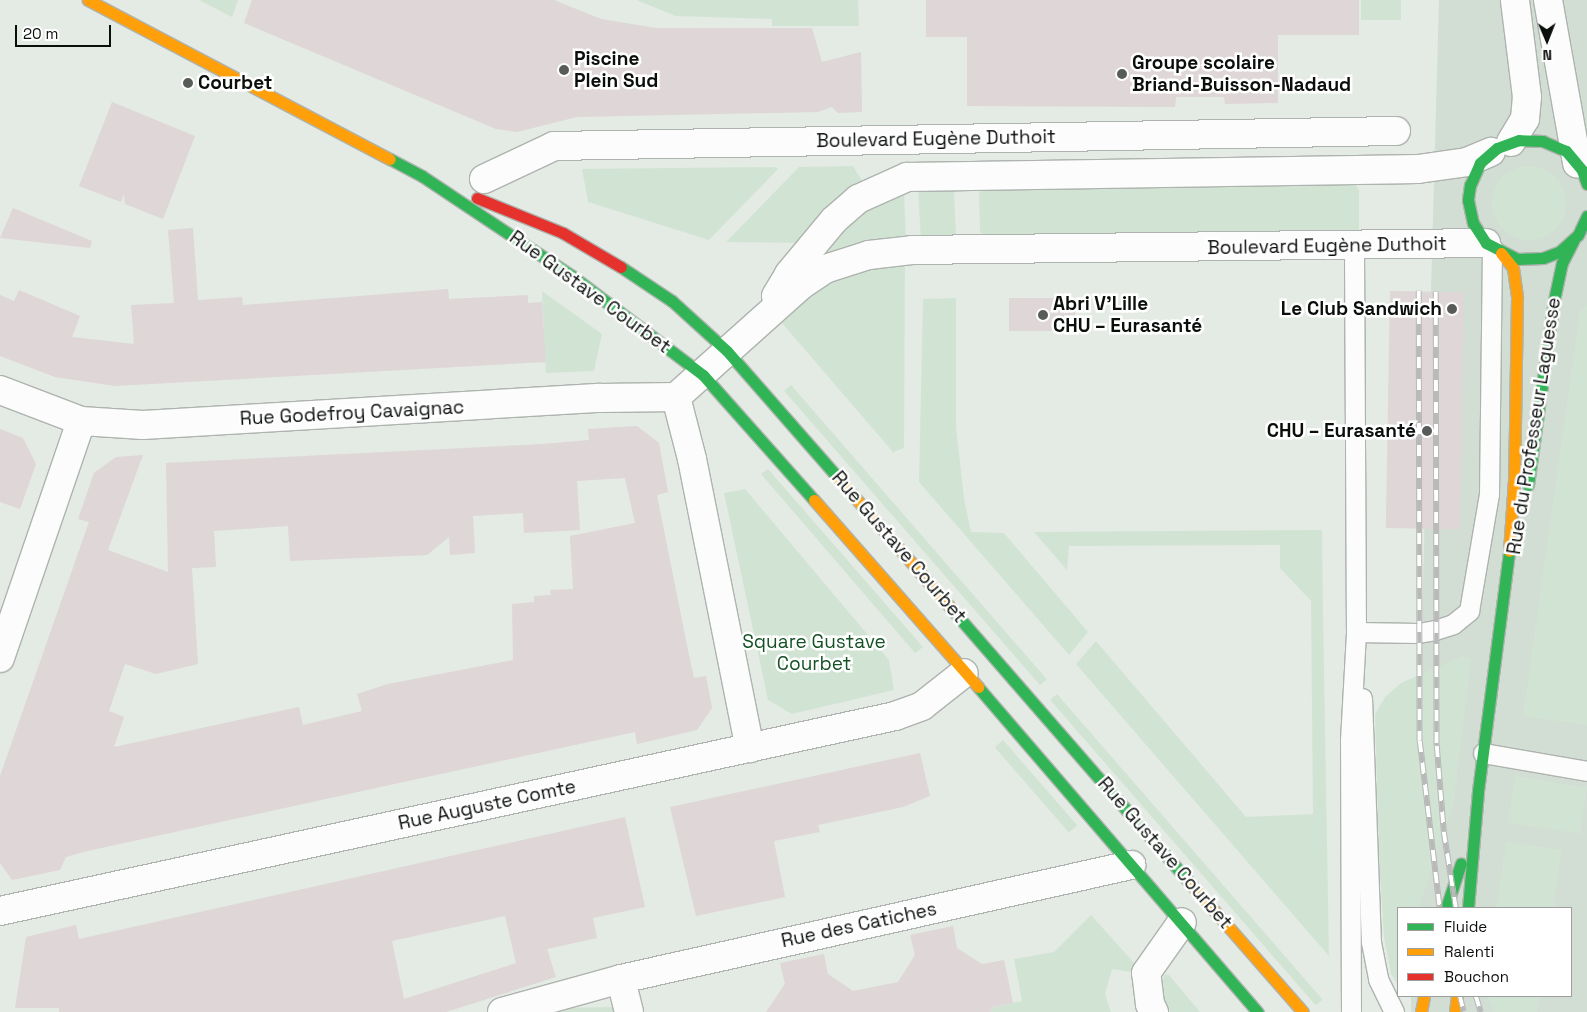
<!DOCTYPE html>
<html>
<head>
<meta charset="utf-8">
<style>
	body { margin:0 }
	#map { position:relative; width:1587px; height:1012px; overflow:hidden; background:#e4eae4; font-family:"Space Grotesk",sans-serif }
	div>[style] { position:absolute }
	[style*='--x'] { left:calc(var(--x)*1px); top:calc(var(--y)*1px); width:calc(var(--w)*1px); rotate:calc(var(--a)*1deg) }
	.built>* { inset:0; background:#d2ddd3 }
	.green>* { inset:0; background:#d1e4d3; transform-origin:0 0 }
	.round { border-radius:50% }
	.building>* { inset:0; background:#ded6d7; transform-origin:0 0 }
	.roads { filter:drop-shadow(1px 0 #aeb3af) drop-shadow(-1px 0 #aeb3af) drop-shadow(0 1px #aeb3af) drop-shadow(0 -1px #aeb3af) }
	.lane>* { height:19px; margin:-9.5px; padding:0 9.5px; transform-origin:9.5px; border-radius:9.5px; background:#fbfcfb }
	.street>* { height:28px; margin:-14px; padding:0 14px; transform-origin:14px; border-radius:14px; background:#fbfcfb }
	.fast>* { height:11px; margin:-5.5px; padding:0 5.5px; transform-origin:5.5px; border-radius:5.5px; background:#30b455 }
	.slow>* { height:11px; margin:-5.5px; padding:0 5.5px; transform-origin:5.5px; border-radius:5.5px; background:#ff9f0a }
	.jam>* { height:11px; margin:-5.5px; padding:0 5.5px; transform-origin:5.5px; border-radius:5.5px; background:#e5322d }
	.rail>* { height:5.5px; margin-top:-2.75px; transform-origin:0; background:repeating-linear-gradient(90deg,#fff 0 11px,#b8b9b8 0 22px); box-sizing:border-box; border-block:1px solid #b8b9b8 }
	.dots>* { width:14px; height:14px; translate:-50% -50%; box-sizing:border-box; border:2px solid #fff; border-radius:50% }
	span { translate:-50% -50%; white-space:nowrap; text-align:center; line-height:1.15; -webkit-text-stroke:5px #fff; paint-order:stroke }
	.poi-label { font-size:19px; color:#0b0f0c; font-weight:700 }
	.left { translate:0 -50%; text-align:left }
	.right { translate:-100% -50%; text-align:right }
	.street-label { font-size:19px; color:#0b0f0c }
	.park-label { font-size:19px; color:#155225 }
	.legend { position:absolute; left:1397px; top:907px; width:175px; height:90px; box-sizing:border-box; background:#fff; border:1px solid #9d9f9e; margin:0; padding:6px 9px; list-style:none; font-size:15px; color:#0b0f0c }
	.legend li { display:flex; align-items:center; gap:10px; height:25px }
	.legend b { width:25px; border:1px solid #9d9f9e }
	.north { position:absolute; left:1522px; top:15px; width:50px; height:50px; -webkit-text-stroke:4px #fff; paint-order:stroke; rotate:179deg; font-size:14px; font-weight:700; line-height:20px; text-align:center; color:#0b0f0c }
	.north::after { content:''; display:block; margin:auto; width:18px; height:22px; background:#0b0f0c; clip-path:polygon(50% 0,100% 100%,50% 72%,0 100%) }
	.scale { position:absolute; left:15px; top:25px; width:96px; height:22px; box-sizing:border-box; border:2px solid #0b0f0c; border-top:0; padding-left:6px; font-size:15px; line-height:18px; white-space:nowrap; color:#0b0f0c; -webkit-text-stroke:4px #fff; paint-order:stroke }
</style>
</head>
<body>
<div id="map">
	<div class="built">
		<i style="clip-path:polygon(1439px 0,1587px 0,1587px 1012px,1411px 1012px,1411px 996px,1571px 996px,1571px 908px,1414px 908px)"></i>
	</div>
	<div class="green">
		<i style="clip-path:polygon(199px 0,238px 0,232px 17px)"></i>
		<i style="clip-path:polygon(636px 0,858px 0,859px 26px,772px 26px,772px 19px,676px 16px)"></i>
		<i style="left:1361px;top:0;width:40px;height:20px"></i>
		<i class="round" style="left:1492px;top:166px;width:74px;height:74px"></i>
		<i style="clip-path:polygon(853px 166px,863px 182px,805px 243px,726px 242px,799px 167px)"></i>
		<i style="clip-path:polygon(776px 167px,778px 169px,709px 240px,588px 202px,582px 169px)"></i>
		<i style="clip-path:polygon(1354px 181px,1359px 191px,1359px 230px,1354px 238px,992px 241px,980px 232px,979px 193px,986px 185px)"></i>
		<i style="clip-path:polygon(950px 186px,954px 191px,956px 234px,951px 241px,921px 241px,918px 188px)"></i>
		<i style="clip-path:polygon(904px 190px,906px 242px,818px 260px,827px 243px,865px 208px)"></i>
		<i style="clip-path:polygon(905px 258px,904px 448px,893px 452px,782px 323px,821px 287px,849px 271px)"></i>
		<i style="clip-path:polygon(542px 291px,602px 334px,594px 371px,546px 373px)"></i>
		<i style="clip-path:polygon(956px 298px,956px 427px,964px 498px,971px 532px,1004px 533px,1088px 632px,1069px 655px,919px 482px,923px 299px)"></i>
		<i style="clip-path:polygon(1587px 304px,1587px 725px,1523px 716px,1580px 311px)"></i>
		<i style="left:791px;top:385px;width:390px;height:9px;rotate:49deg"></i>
		<i style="clip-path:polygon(768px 469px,923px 647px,915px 653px,761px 474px)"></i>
		<i style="clip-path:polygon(745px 489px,889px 660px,894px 690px,792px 714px,768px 700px,724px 493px)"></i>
		<i style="clip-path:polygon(1322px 530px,1323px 614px,1329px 956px,1076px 664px,1096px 641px,1246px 817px,1313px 814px,1311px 601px,1280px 568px,1280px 545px,1069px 546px,1067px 570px,1034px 532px)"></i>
		<i style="clip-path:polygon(1463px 656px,1471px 659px,1454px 801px,1419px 908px,1398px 908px,1398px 985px,1391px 974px,1384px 937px,1379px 860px,1375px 714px,1385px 697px,1401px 683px)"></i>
		<i style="left:1057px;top:694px;width:405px;height:9px;rotate:49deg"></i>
		<i style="left:1003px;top:740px;width:113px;height:11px;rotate:49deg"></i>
		<i style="left:1515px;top:776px;width:73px;height:47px;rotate:9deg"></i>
		<i style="left:1506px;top:842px;width:56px;height:67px;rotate:8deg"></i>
		<i style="clip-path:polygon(1091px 915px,1136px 965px,1131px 972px,1112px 969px,1105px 994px,1111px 1012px,990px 1012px,993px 1007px,1022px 1001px,1014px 959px,1054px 952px)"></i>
		<i style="clip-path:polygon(1165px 974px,1169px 975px,1200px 1012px,1170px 1012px,1162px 996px,1160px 983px)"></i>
		<i style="clip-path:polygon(1488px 996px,1539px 996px,1537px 1012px,1494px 1012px)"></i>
		<i style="clip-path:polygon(614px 1007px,615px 1012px,546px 1012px,558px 1008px)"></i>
	</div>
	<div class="building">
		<i style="clip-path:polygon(252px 0,554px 0,601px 19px,656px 28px,812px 28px,822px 62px,861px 52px,862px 112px,838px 113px,832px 107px,818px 112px,577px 117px,517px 132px,496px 129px,244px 23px)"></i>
		<i style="clip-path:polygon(926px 0,1359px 0,1359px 35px,1278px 35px,1278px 103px,1225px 104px,1224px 97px,1176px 97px,1175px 107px,967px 106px,967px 37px,926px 37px)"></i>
		<i style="clip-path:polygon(112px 102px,195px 136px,163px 219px,125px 204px,124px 194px,121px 202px,79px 186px)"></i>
		<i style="clip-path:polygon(13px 208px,92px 241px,90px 248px,0 238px)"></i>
		<i style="clip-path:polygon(193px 228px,198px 300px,242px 297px,243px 305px,448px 289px,449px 299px,528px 295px,528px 303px,542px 302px,546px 362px,115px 386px,55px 377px,0 356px,0 295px,14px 301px,19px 290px,80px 316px,72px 337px,134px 344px,131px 305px,174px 303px,168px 230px)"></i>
		<i style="left:1390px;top:291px;width:74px;height:237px;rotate:1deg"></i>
		<i style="left:1009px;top:298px;width:66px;height:33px"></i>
		<i style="clip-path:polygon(evenodd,637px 426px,659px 443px,668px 492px,657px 495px,689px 655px,694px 678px,706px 676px,712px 708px,697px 730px,637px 744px,635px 732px,385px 786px,83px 852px,66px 857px,60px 870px,12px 880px,0 863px,0 776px,89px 522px,78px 519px,94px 473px,116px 457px,143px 455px,108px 550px,168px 572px,166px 463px,543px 444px,589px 440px,588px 429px,637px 426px,625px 478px,635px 523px,570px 536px,573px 589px,550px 590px,551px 595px,534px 596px,534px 602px,512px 604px,513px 660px,388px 684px,357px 694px,362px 711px,303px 725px,299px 707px,114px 747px,124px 717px,109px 711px,125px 664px,156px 674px,198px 664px,192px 568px,216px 567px,214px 531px,288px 526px,290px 561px,427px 555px,449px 537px,450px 555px,475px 553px,473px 516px,523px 513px,524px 533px,580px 530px,577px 481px,625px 478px)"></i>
		<i style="clip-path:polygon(0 429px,23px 438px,36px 464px,20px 509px,0 502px)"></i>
		<i style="clip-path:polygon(920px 753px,930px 796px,903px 807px,818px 825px,820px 832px,774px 841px,785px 897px,696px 916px,670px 807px)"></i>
		<i style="clip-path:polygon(evenodd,625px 817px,645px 907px,593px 918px,597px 938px,547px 949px,556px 977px,446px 1012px,59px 1012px,59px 1008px,15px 1008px,26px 937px,76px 925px,79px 939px,625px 817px,505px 916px,516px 963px,404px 999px,392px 941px,505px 916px)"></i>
		<i style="clip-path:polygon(953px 926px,957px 948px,982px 964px,1004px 960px,1013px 1003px,993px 1007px,990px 1012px,766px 1012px,785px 984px,780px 963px,824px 954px,828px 974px,853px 991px,898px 982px,915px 955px,910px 935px)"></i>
	</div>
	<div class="roads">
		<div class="lane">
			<i style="--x:1356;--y:632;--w:62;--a:0.9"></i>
			<i style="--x:1418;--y:633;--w:17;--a:-10"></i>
			<i style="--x:1435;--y:630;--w:19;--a:-18"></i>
			<i style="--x:1453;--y:624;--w:21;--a:-39"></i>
			<i style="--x:1469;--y:611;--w:119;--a:-80.3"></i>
			<i style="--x:1489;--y:494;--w:247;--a:-89.3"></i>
			<i style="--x:1362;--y:698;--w:244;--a:87.9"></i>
			<i style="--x:1371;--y:942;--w:38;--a:79"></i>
			<i style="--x:1378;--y:979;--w:37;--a:64"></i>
			<i style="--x:1483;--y:753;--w:106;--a:9.8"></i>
			<i style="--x:1351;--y:1012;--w:272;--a:-90.2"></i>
			<i style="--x:1350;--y:740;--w:108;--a:-86.8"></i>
			<i style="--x:1356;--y:632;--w:386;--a:-90.3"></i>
		</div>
		<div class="street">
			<i style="--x:1548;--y:0;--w:166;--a:79.9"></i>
			<i style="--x:1511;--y:142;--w:27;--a:-59"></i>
			<i style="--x:1525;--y:119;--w:22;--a:-85"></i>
			<i style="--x:1527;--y:97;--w:98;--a:-97.1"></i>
			<i style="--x:484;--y:179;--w:77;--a:-25.2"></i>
			<i style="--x:554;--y:146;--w:842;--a:-1.02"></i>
			<i style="--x:776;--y:296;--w:26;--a:-59"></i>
			<i style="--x:789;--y:274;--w:70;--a:-50.2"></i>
			<i style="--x:834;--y:220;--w:32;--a:-41"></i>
			<i style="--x:858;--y:199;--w:54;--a:-24.2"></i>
			<i style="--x:907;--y:177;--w:511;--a:-0.9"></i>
			<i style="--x:1418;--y:169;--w:49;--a:-8.1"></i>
			<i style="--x:1467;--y:162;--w:26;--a:-23"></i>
			<i style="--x:0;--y:390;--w:87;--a:20.9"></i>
			<i style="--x:81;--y:421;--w:62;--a:3.7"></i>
			<i style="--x:143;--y:425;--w:458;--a:-3.4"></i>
			<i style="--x:600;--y:398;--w:76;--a:-0.8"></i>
			<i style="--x:676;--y:397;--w:166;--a:-41.8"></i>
			<i style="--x:800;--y:286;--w:30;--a:-34"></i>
			<i style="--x:825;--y:269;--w:46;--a:-17.7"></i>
			<i style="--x:869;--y:255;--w:43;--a:-6.6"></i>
			<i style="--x:912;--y:250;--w:574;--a:-0.7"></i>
			<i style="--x:676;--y:397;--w:64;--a:75.5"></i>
			<i style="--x:692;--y:459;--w:295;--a:78.7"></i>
			<i style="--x:0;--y:658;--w:250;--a:-71.1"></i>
			<i style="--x:0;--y:911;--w:916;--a:-12.29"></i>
			<i style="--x:895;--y:716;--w:29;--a:-20"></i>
			<i style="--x:922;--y:706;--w:53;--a:-38.2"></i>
			<i style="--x:502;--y:1012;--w:123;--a:-15.5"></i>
			<i style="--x:629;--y:1012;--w:34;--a:-104"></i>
			<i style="--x:621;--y:979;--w:523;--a:-12.6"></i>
			<i style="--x:1154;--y:1012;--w:9;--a:-117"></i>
			<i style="--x:1150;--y:1004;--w:31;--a:-97"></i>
			<i style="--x:1146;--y:973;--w:62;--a:-54.8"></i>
		</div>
		<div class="fast">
			<i style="--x:390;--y:159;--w:36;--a:28"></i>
			<i style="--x:422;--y:176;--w:180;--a:33.7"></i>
			<i style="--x:572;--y:276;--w:164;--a:37.1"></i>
			<i style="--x:703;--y:375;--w:167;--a:48.4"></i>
			<i style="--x:1587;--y:184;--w:15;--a:-110"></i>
			<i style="--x:1582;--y:170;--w:25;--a:-130"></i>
			<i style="--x:1566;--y:151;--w:25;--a:-157"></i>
			<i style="--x:1543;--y:141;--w:24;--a:-178"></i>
			<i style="--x:1519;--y:140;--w:23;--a:160"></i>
			<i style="--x:1497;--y:148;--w:23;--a:139"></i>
			<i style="--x:1480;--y:163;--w:24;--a:114"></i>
			<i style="--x:1470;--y:185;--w:15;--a:98"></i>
			<i style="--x:1468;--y:200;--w:24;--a:78"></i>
			<i style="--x:1473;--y:223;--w:24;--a:57"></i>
			<i style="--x:1486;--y:243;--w:35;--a:27"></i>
			<i style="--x:1517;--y:259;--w:26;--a:-2"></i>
			<i style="--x:1543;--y:258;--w:17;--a:-21"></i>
			<i style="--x:1559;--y:252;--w:25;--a:-42"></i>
			<i style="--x:1578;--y:235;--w:21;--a:-65"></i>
			<i style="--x:621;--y:267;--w:61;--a:33.7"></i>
			<i style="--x:672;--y:301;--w:74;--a:42.3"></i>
			<i style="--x:727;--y:351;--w:170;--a:48.8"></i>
			<i style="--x:1528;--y:485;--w:187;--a:-82"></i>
			<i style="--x:1554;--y:300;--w:38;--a:-78"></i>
			<i style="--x:1562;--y:263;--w:25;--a:-63"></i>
			<i style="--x:949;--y:606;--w:367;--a:49"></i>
			<i style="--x:978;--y:687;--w:429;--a:49.3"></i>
			<i style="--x:1446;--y:908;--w:47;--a:-71.6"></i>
			<i style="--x:1468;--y:908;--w:117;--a:-85.1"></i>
			<i style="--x:1478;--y:791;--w:242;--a:-82.6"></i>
		</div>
		<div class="slow">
			<i style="--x:88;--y:0;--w:341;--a:27.8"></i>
			<i style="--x:1501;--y:253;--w:19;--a:51"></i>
			<i style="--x:1513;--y:268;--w:30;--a:82"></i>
			<i style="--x:1517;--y:298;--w:182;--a:90.9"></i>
			<i style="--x:1514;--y:480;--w:71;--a:94"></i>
			<i style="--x:839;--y:479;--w:168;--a:49.1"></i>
			<i style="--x:814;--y:500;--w:249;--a:48.7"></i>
			<i style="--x:1190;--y:883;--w:171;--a:48.8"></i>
			<i style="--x:1421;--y:1012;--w:16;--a:-79"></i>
			<i style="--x:1455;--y:1012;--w:16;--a:-83"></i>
		</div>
		<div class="jam">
			<i style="--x:477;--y:198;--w:93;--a:22.1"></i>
			<i style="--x:563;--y:233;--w:67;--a:30.4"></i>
		</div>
	</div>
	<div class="rail">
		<i style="--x:1419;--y:291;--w:450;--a:89.9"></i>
		<i style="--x:1420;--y:741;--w:168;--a:83.2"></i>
		<i style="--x:1436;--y:292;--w:454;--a:89.9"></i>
		<i style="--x:1437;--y:746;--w:86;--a:85.3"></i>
		<i style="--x:1444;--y:832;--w:77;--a:81"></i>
		<i style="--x:1460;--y:996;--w:16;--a:76"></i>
		<i style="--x:1476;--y:996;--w:17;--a:73"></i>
	</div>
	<div class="dots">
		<i style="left:564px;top:70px;background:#575c58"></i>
		<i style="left:1122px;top:74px;background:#575c58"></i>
		<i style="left:188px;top:83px;background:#575c58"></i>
		<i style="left:1452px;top:309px;background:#575c58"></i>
		<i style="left:1043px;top:315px;background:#575c58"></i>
		<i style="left:1427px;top:431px;background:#575c58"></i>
	</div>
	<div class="poi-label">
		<span class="left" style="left:574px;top:70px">Piscine<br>Plein Sud</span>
		<span class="left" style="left:1132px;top:74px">Groupe scolaire<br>Briand-Buisson-Nadaud</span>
		<span class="left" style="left:198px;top:83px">Courbet</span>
		<span class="left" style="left:1053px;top:315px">Abri V'Lille<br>CHU – Eurasanté</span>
		<span class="right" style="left:1442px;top:309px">Le Club Sandwich</span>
		<span class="right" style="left:1416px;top:431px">CHU – Eurasanté</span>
	</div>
	<div class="street-label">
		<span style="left:936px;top:139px;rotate:-1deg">Boulevard Eugène Duthoit</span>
		<span style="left:1327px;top:246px;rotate:-1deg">Boulevard Eugène Duthoit</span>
		<span style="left:590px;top:292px;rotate:36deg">Rue Gustave Courbet</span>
		<span style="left:352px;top:413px;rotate:-3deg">Rue Godefroy Cavaignac</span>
		<span style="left:1534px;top:426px;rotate:-81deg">Rue du Professeur Laguesse</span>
		<span style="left:899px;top:547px;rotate:49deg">Rue Gustave Courbet</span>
		<span style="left:487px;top:805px;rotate:-12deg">Rue Auguste Comte</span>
		<span style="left:1165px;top:853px;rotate:49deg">Rue Gustave Courbet</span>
		<span style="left:859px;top:925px;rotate:-12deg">Rue des Catiches</span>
	</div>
	<div class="park-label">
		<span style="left:814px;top:653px">Square Gustave<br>Courbet</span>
	</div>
	<ul class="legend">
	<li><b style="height:6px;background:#30b455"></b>Fluide</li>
	<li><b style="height:6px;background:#ff9f0a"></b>Ralenti</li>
	<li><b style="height:6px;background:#e5322d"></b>Bouchon</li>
	</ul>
	<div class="north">N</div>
	<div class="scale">20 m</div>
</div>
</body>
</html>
